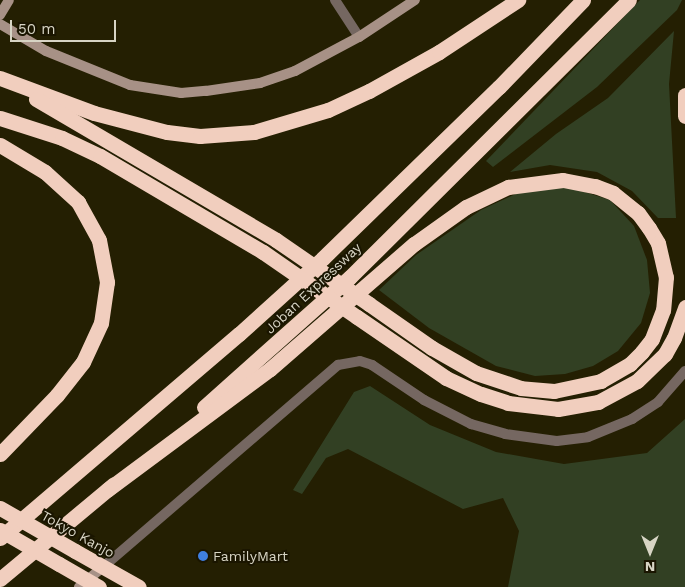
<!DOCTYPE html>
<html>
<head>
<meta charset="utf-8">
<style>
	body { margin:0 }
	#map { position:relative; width:685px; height:587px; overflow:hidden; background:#241f02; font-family:"Work Sans",sans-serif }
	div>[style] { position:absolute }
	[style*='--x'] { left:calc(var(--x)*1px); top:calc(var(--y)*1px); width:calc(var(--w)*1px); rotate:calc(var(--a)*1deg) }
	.green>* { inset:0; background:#324023 }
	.street>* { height:10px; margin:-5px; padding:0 5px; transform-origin:5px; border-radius:5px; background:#756761 }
	.secondary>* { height:10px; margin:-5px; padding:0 5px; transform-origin:5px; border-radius:5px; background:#a79186 }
	.highway>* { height:15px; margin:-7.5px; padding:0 7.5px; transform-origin:7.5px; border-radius:7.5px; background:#f1cebe }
	.highway-bridge>* { height:15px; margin:-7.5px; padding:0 7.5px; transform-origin:7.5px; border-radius:7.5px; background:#f1cebe }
	.dots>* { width:14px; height:14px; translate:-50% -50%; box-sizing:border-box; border:2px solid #1a1500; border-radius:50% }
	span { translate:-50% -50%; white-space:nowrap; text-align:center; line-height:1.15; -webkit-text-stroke:4px #1a1500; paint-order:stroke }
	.street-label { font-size:14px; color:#d7d4c4 }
	.poi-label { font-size:14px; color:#d7d4c4 }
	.left { translate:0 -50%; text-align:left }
	.north { position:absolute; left:625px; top:527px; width:50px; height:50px; -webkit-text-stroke:4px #1a1500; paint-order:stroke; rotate:180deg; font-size:14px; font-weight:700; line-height:20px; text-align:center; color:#d7d4c4 }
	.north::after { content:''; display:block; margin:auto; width:18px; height:22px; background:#d7d4c4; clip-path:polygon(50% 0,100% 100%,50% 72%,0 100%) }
	.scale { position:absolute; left:10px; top:20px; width:106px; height:22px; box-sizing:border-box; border:2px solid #d7d4c4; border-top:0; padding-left:6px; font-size:15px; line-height:18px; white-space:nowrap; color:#d7d4c4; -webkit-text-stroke:4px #1a1500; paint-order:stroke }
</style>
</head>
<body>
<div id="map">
	<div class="green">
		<i style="clip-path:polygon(640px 0,682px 0,677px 10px,597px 87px,493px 167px,486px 161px)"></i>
		<i style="clip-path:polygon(674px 31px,669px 84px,676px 218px,658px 218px,632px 191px,597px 172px,550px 165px,510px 172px,556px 134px,608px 98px)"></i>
		<i style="clip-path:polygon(569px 187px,610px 200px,634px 226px,647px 260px,650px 293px,641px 323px,618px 351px,593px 366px,565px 374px,535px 376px,496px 366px,429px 328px,379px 290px,416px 255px,481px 210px,522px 191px)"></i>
		<i style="clip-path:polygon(370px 386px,430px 425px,496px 452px,564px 464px,647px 453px,685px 419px,685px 587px,508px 587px,519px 531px,503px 498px,463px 509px,348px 449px,326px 458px,302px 494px,293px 490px,354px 392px)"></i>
	</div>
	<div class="street">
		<i style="--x:335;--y:0;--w:44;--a:57"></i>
		<i style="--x:103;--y:567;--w:310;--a:-40.7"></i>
		<i style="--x:338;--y:365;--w:22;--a:-10"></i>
		<i style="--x:360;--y:361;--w:13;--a:18"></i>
		<i style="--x:372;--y:365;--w:63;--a:33.9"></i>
		<i style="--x:424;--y:400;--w:53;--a:27.1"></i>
		<i style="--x:471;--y:424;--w:35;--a:16"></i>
		<i style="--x:505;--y:434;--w:52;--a:7.7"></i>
		<i style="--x:557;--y:441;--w:31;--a:-7"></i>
		<i style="--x:588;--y:437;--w:48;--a:-22.2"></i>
		<i style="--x:632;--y:419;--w:31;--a:-33"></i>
		<i style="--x:658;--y:402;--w:41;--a:-48.9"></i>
	</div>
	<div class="secondary">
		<i style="--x:0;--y:15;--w:17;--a:-59"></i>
		<i style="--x:0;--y:24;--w:53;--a:30.4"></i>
		<i style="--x:46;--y:51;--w:91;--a:22"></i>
		<i style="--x:130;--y:85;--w:52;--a:8.9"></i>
		<i style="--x:181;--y:93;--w:25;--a:-5"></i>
		<i style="--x:206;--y:91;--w:55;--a:-8.4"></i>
		<i style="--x:260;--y:83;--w:37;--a:-19"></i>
		<i style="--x:295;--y:71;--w:72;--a:-28"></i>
		<i style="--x:359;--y:37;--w:67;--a:-33.5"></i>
		<i style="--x:79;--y:587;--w:31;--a:-40"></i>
	</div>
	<div class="highway">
		<i style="--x:0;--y:78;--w:100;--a:20.4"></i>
		<i style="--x:94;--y:113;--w:75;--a:14.6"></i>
		<i style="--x:167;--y:132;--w:33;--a:7"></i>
		<i style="--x:200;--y:136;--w:54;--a:-4.2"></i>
		<i style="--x:254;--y:132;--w:77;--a:-16.6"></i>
		<i style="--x:328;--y:110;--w:45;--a:-24.9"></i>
		<i style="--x:369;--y:91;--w:80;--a:-29.1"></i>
		<i style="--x:439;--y:52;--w:95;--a:-33.4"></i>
		<i style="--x:685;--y:95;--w:21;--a:90"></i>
		<i style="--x:36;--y:99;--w:278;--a:30.4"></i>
		<i style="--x:0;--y:118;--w:65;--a:17.9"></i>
		<i style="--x:62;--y:138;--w:42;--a:25.3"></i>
		<i style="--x:100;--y:156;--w:189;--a:30.5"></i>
		<i style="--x:0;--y:145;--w:52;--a:31"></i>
		<i style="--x:45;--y:172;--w:45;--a:42.3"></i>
		<i style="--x:78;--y:202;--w:43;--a:61.1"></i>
		<i style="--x:99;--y:240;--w:43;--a:79.2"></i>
		<i style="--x:107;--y:282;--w:41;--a:98.3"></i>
		<i style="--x:101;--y:323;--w:43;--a:114.8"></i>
		<i style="--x:83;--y:362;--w:42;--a:128.2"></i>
		<i style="--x:57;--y:395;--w:82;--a:134"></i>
		<i style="--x:357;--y:317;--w:108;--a:34.4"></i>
		<i style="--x:446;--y:378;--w:38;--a:25"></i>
		<i style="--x:481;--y:394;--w:28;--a:18"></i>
		<i style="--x:508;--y:403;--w:50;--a:6.8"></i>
		<i style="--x:558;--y:409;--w:41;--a:-9.9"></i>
		<i style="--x:598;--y:402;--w:44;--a:-28.3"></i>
		<i style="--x:637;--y:381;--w:39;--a:-44"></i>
		<i style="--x:665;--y:354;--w:18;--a:-61"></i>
		<i style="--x:674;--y:338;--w:33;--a:-70"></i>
		<i style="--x:204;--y:407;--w:195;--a:-41.7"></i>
		<i style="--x:350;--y:277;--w:393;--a:-44.8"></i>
		<i style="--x:107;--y:490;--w:203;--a:-36.6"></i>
		<i style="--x:270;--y:369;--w:191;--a:-41"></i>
		<i style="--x:414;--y:244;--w:64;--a:-35.4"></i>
		<i style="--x:466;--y:207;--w:47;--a:-25.5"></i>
		<i style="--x:508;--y:187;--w:55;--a:-7.3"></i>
		<i style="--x:563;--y:180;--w:33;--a:11"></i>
		<i style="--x:595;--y:186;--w:19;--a:21"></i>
		<i style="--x:613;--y:193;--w:32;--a:39"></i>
		<i style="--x:638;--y:213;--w:19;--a:54"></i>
		<i style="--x:649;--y:228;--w:17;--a:59"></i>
		<i style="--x:658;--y:243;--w:35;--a:77"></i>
		<i style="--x:666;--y:277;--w:33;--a:95"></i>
		<i style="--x:663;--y:310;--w:31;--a:111"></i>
		<i style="--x:652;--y:339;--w:16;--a:128"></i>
		<i style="--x:642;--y:352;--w:17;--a:135"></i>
		<i style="--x:630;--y:364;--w:34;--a:150"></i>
		<i style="--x:601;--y:381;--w:48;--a:168"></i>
		<i style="--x:554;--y:391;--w:33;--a:-175"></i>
		<i style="--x:521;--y:388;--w:47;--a:-161.6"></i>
		<i style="--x:476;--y:373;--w:51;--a:-150.4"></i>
		<i style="--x:432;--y:348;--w:77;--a:-145.1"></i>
		<i style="--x:0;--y:538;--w:314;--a:-40.5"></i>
		<i style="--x:239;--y:334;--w:113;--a:-42.1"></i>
		<i style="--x:323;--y:258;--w:245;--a:-44.2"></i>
		<i style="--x:499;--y:87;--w:121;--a:-46"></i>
		<i style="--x:75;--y:551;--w:73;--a:29.4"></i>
		<i style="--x:59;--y:564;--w:46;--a:29.9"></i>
		<i style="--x:0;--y:579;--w:148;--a:-39.8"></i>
	</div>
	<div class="highway-bridge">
		<i style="--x:276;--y:240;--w:113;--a:34.5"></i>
		<i style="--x:263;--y:252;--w:114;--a:34.7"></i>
		<i style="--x:0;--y:508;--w:86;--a:29.8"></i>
		<i style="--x:0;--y:530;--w:68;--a:30"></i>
	</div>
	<div class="dots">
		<i style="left:203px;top:556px;background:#3f7fe0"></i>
	</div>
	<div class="street-label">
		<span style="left:313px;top:288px;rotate:-43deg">Joban Expressway</span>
		<span style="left:78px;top:534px;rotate:29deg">Tokyo Kanjo</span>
	</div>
	<div class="poi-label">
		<span class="left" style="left:213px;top:556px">FamilyMart</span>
	</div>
	<div class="north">N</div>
	<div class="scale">50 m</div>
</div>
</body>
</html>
